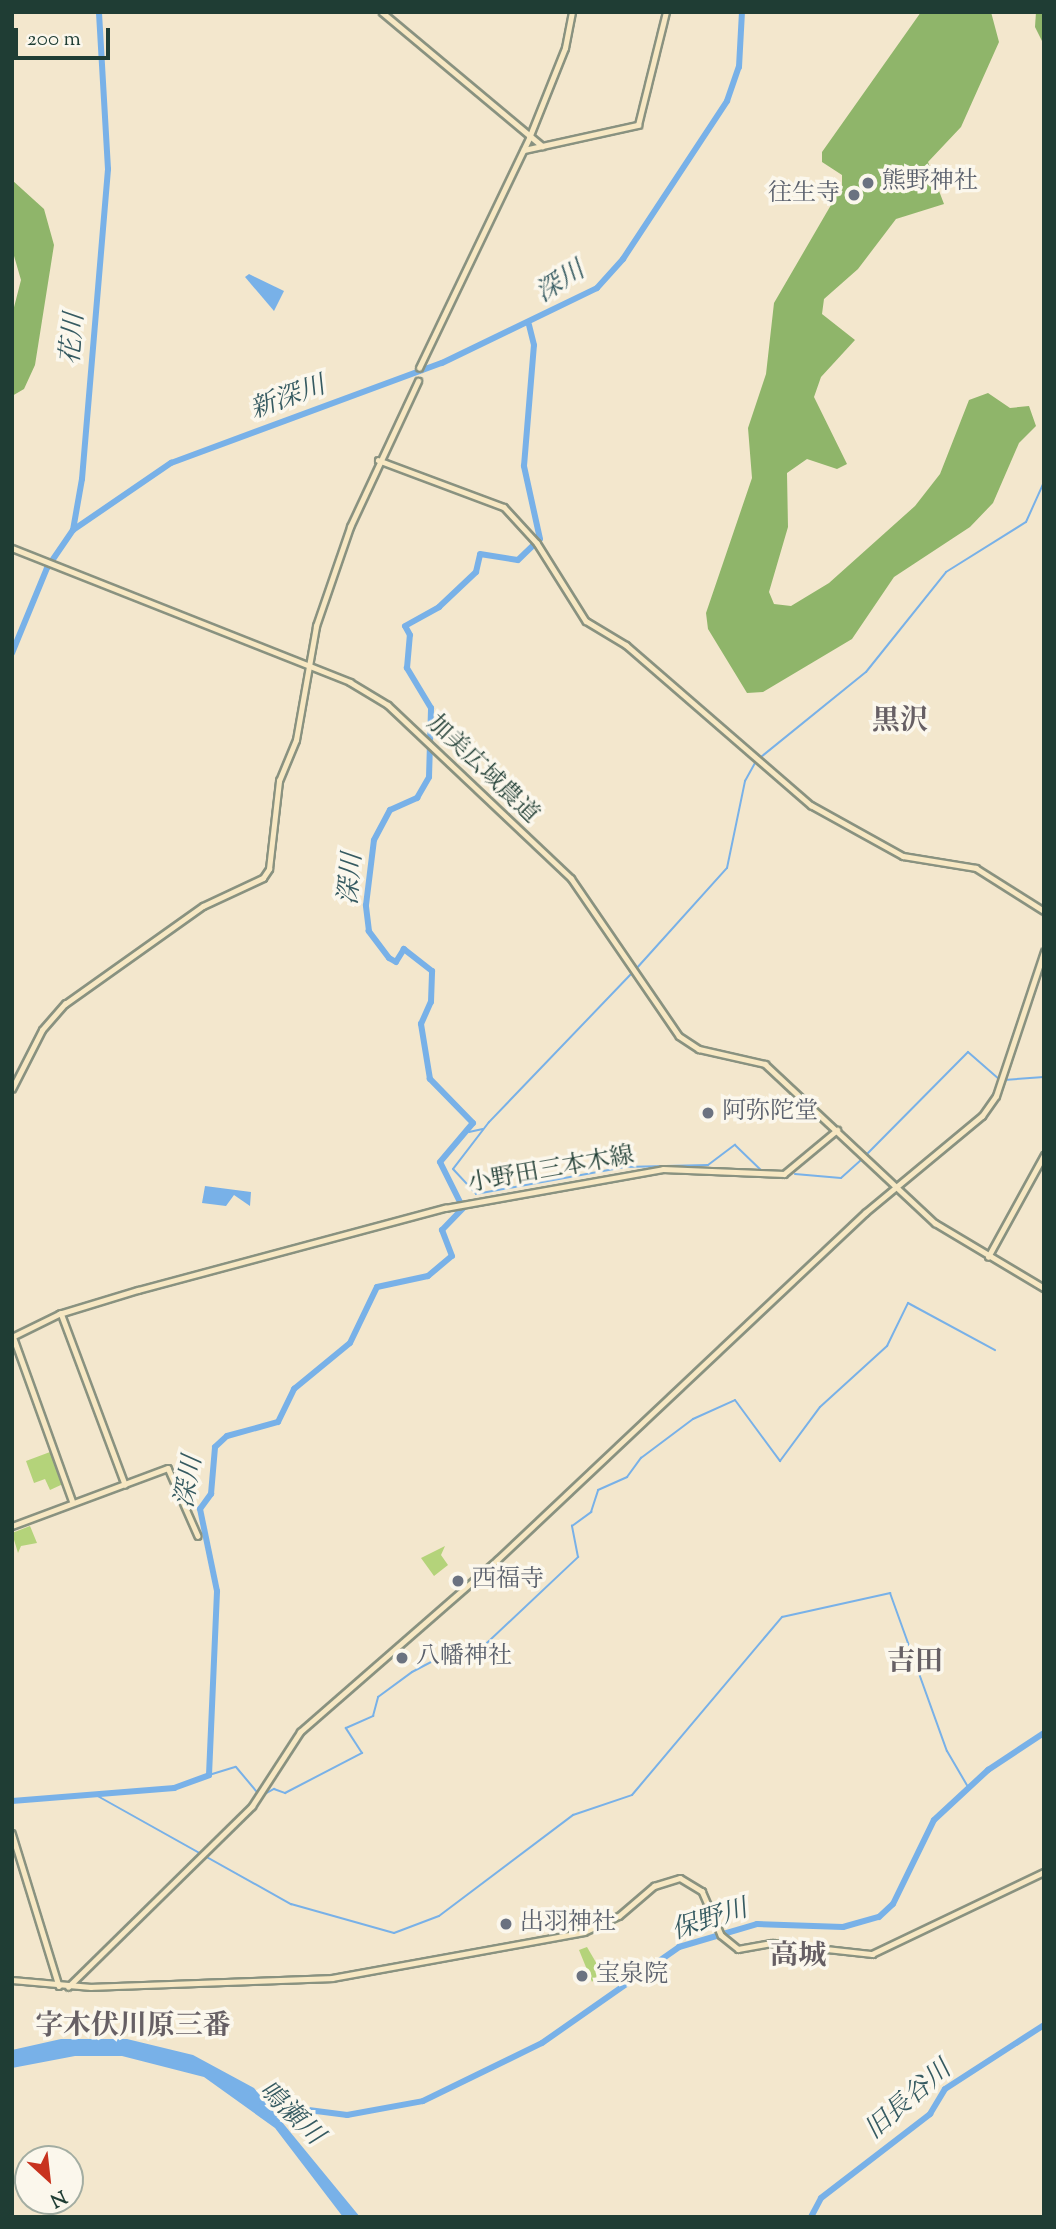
<!DOCTYPE html>
<html>
<head>
<meta charset="utf-8">
<style>
	body { margin:0 }
	#map { position:relative; width:1056px; height:2229px; overflow:hidden; background:#f3e7cd; font-family:"Sorts Mill Goudy","Noto Serif JP",serif }
	div>[style] { position:absolute }
	[style*='--x'] { left:calc(var(--x)*1px); top:calc(var(--y)*1px); width:calc(var(--w)*1px); rotate:calc(var(--a)*1deg) }
	.green>* { inset:0; background:#b4d37a }
	.forest>* { inset:0; background:#8fb56a }
	.water>* { inset:0; background:#78b1e8 }
	.stream>* { height:2px; margin:-1px; padding:0 1px; transform-origin:1px; border-radius:1px; background:#78b1e8 }
	.river>* { height:6px; margin:-3px; padding:0 3px; transform-origin:3px; border-radius:3px; background:#78b1e8 }
	.roads { filter:drop-shadow(2px 0 #899280) drop-shadow(-2px 0 #899280) drop-shadow(0 2px #899280) drop-shadow(0 -2px #899280) }
	.secondary>* { height:4.5px; margin:-2.25px; padding:0 2.25px; transform-origin:2.25px; border-radius:2.25px; background:#f7e8c3 }
	.dots>* { width:19px; height:19px; translate:-50% -50%; box-sizing:border-box; border:4px solid #fbf7ec; border-radius:50% }
	span { translate:-50% -50%; white-space:nowrap; text-align:center; line-height:1.15; -webkit-text-stroke:7px #fbf7ec; paint-order:stroke }
	.worship-label { font-size:24px; color:#5b616d }
	.left { translate:0 -50%; text-align:left }
	.right { translate:-100% -50%; text-align:right }
	.street-label { font-size:24px; color:#1f3d34 }
	.water-label { font-size:26px; color:#355a61; font-style:italic }
	.quarter-label { font-size:28px; color:#665f64; font-weight:700 }
	.frame { position:absolute; inset:0; border:14px solid #1f3d34; pointer-events:none }
	.north { position:absolute; left:14px; top:2145px; width:70px; height:70px; box-sizing:border-box; background:#fbf7ec; border:2px solid #a3ada2; border-radius:50%; rotate:153deg; font-size:19px; font-weight:700; line-height:28px; text-align:center; color:#1f3d34 }
	.north::after { content:''; display:block; margin:auto; width:24px; height:32px; background:#c8321e; clip-path:polygon(50% 0,100% 100%,50% 72%,0 100%) }
	.scale { position:absolute; left:14px; top:28px; width:96px; height:32px; box-sizing:border-box; border:4px solid #1f3d34; border-top:0; padding-left:9px; font-size:21px; line-height:24px; white-space:nowrap; color:#1f3d34; -webkit-text-stroke:5px #fbf7ec; paint-order:stroke }
</style>
</head>
<body>
<div id="map">
	<div class="green">
		<i style="clip-path:polygon(50px 1452px,63px 1484px,50px 1490px,45px 1479px,34px 1483px,26px 1461px)"></i>
		<i style="clip-path:polygon(30px 1526px,37px 1543px,21px 1546px,18px 1553px,12px 1533px)"></i>
		<i style="clip-path:polygon(445px 1546px,441px 1555px,448px 1565px,434px 1576px,421px 1558px)"></i>
		<i style="clip-path:polygon(587px 1947px,601px 1971px,592px 1982px,579px 1950px)"></i>
	</div>
	<div class="forest">
		<i style="clip-path:polygon(921px 12px,991px 12px,999px 42px,961px 127px,928px 162px,944px 204px,896px 219px,858px 269px,824px 299px,822px 314px,855px 340px,821px 377px,814px 397px,847px 464px,837px 469px,807px 459px,787px 473px,788px 527px,769px 592px,774px 604px,791px 606px,829px 583px,915px 506px,940px 474px,969px 400px,988px 393px,1010px 408px,1029px 406px,1036px 426px,1019px 443px,993px 503px,970px 527px,894px 577px,852px 639px,763px 692px,747px 693px,708px 629px,706px 613px,752px 478px,748px 428px,766px 374px,774px 303px,842px 186px,842px 175px,822px 162px,822px 152px)"></i>
		<i style="clip-path:polygon(1036px 12px,1044px 12px,1044px 45px,1035px 27px)"></i>
		<i style="clip-path:polygon(12px 180px,44px 209px,54px 245px,35px 365px,24px 389px,12px 396px,12px 315px,21px 280px,12px 249px)"></i>
	</div>
	<div class="water">
		<i style="clip-path:polygon(249px 274px,284px 291px,274px 311px,245px 277px)"></i>
		<i style="clip-path:polygon(205px 1186px,251px 1192px,250px 1206px,234px 1195px,226px 1206px,202px 1203px)"></i>
		<i style="clip-path:polygon(61px 2039px,127px 2039px,193px 2055px,254px 2088px,360px 2217px,343px 2217px,275px 2128px,204px 2077px,122px 2056px,75px 2056px,12px 2068px,12px 2050px)"></i>
	</div>
	<div class="stream">
		<i style="--x:636;--y:969;--w:136;--a:-48"></i>
		<i style="--x:727;--y:868;--w:89;--a:-78.3"></i>
		<i style="--x:745;--y:781;--w:23;--a:-61"></i>
		<i style="--x:756;--y:761;--w:141;--a:-39"></i>
		<i style="--x:866;--y:672;--w:128;--a:-51.3"></i>
		<i style="--x:946;--y:572;--w:94;--a:-32"></i>
		<i style="--x:1026;--y:522;--w:44;--a:-65.8"></i>
		<i style="--x:632;--y:973;--w:207;--a:133.8"></i>
		<i style="--x:489;--y:1122;--w:59;--a:127.5"></i>
		<i style="--x:453;--y:1169;--w:34;--a:47"></i>
		<i style="--x:476;--y:1194;--w:150;--a:-10.3"></i>
		<i style="--x:624;--y:1167;--w:84;--a:-1.4"></i>
		<i style="--x:708;--y:1165;--w:34;--a:-37"></i>
		<i style="--x:735;--y:1145;--w:37;--a:44"></i>
		<i style="--x:1004;--y:1080;--w:40;--a:-4.3"></i>
		<i style="--x:469;--y:1132;--w:14;--a:-12"></i>
		<i style="--x:866;--y:1155;--w:145;--a:-45.3"></i>
		<i style="--x:968;--y:1052;--w:41;--a:41.1"></i>
		<i style="--x:795;--y:1174;--w:46;--a:5"></i>
		<i style="--x:841;--y:1178;--w:28;--a:-42"></i>
		<i style="--x:209;--y:1775;--w:28;--a:-17"></i>
		<i style="--x:236;--y:1767;--w:34;--a:50"></i>
		<i style="--x:94;--y:1794;--w:226;--a:29.2"></i>
		<i style="--x:291;--y:1904;--w:107;--a:15.7"></i>
		<i style="--x:394;--y:1933;--w:48;--a:-20.7"></i>
		<i style="--x:439;--y:1916;--w:168;--a:-37"></i>
		<i style="--x:573;--y:1815;--w:62;--a:-18.7"></i>
		<i style="--x:632;--y:1795;--w:233;--a:-49.9"></i>
		<i style="--x:782;--y:1617;--w:111;--a:-12.5"></i>
		<i style="--x:890;--y:1593;--w:168;--a:70.2"></i>
		<i style="--x:947;--y:1751;--w:42;--a:59.7"></i>
		<i style="--x:263;--y:1795;--w:13;--a:-29"></i>
		<i style="--x:274;--y:1789;--w:12;--a:20"></i>
		<i style="--x:285;--y:1793;--w:87;--a:-27.5"></i>
		<i style="--x:362;--y:1753;--w:30;--a:-123"></i>
		<i style="--x:346;--y:1728;--w:30;--a:-24"></i>
		<i style="--x:373;--y:1716;--w:20;--a:-75"></i>
		<i style="--x:378;--y:1697;--w:42;--a:-36.3"></i>
		<i style="--x:412;--y:1672;--w:52;--a:-27.6"></i>
		<i style="--x:458;--y:1648;--w:17;--a:33"></i>
		<i style="--x:472;--y:1657;--w:146;--a:-43.3"></i>
		<i style="--x:578;--y:1557;--w:32;--a:-101"></i>
		<i style="--x:572;--y:1526;--w:24;--a:-36"></i>
		<i style="--x:591;--y:1512;--w:23;--a:-72"></i>
		<i style="--x:598;--y:1490;--w:32;--a:-24"></i>
		<i style="--x:627;--y:1477;--w:24;--a:-54"></i>
		<i style="--x:641;--y:1458;--w:65;--a:-36.9"></i>
		<i style="--x:693;--y:1419;--w:46;--a:-24.3"></i>
		<i style="--x:735;--y:1400;--w:76;--a:53.6"></i>
		<i style="--x:780;--y:1461;--w:67;--a:-53.5"></i>
		<i style="--x:820;--y:1407;--w:91;--a:-42.3"></i>
		<i style="--x:887;--y:1346;--w:48;--a:-64"></i>
		<i style="--x:908;--y:1303;--w:99;--a:28.4"></i>
	</div>
	<div class="river">
		<i style="--x:73;--y:530;--w:119;--a:-34.4"></i>
		<i style="--x:171;--y:463;--w:289;--a:-20.3"></i>
		<i style="--x:442;--y:363;--w:172;--a:-25.8"></i>
		<i style="--x:597;--y:288;--w:39;--a:-48"></i>
		<i style="--x:623;--y:259;--w:189;--a:-56.6"></i>
		<i style="--x:727;--y:101;--w:36;--a:-71"></i>
		<i style="--x:739;--y:67;--w:55;--a:-86.9"></i>
		<i style="--x:12;--y:653;--w:92;--a:-67.6"></i>
		<i style="--x:47;--y:568;--w:46;--a:-55.6"></i>
		<i style="--x:73;--y:530;--w:52;--a:-80"></i>
		<i style="--x:82;--y:479;--w:311;--a:-85.2"></i>
		<i style="--x:108;--y:169;--w:157;--a:-93.3"></i>
		<i style="--x:12;--y:1801;--w:163;--a:-4.6"></i>
		<i style="--x:174;--y:1788;--w:37;--a:-20"></i>
		<i style="--x:209;--y:1775;--w:184;--a:-87.5"></i>
		<i style="--x:217;--y:1591;--w:84;--a:-101.7"></i>
		<i style="--x:200;--y:1509;--w:19;--a:-54"></i>
		<i style="--x:211;--y:1494;--w:47;--a:-85.1"></i>
		<i style="--x:215;--y:1447;--w:16;--a:-43"></i>
		<i style="--x:227;--y:1436;--w:53;--a:-15.4"></i>
		<i style="--x:278;--y:1422;--w:37;--a:-64"></i>
		<i style="--x:294;--y:1389;--w:72;--a:-39.4"></i>
		<i style="--x:350;--y:1343;--w:62;--a:-64.3"></i>
		<i style="--x:377;--y:1287;--w:52;--a:-12.2"></i>
		<i style="--x:428;--y:1276;--w:31;--a:-40"></i>
		<i style="--x:452;--y:1256;--w:28;--a:-111"></i>
		<i style="--x:442;--y:1230;--w:30;--a:-46"></i>
		<i style="--x:463;--y:1208;--w:51;--a:-116.6"></i>
		<i style="--x:440;--y:1162;--w:51;--a:-49.8"></i>
		<i style="--x:473;--y:1123;--w:62;--a:-134.3"></i>
		<i style="--x:430;--y:1079;--w:56;--a:-99.3"></i>
		<i style="--x:421;--y:1024;--w:24;--a:-66"></i>
		<i style="--x:431;--y:1002;--w:31;--a:-88"></i>
		<i style="--x:432;--y:971;--w:36;--a:-142"></i>
		<i style="--x:404;--y:949;--w:15;--a:122"></i>
		<i style="--x:396;--y:962;--w:8;--a:-150"></i>
		<i style="--x:389;--y:958;--w:34;--a:-127"></i>
		<i style="--x:369;--y:931;--w:26;--a:-97"></i>
		<i style="--x:366;--y:905;--w:65;--a:-83"></i>
		<i style="--x:374;--y:840;--w:34;--a:-62"></i>
		<i style="--x:390;--y:810;--w:30;--a:-24"></i>
		<i style="--x:417;--y:798;--w:24;--a:-60"></i>
		<i style="--x:429;--y:777;--w:69;--a:-88.3"></i>
		<i style="--x:431;--y:708;--w:47;--a:-121"></i>
		<i style="--x:407;--y:668;--w:33;--a:-85"></i>
		<i style="--x:410;--y:635;--w:10;--a:-119"></i>
		<i style="--x:405;--y:626;--w:39;--a:-29"></i>
		<i style="--x:439;--y:607;--w:51;--a:-43.4"></i>
		<i style="--x:476;--y:572;--w:18;--a:-77"></i>
		<i style="--x:480;--y:554;--w:38;--a:9"></i>
		<i style="--x:518;--y:560;--w:30;--a:-44"></i>
		<i style="--x:540;--y:539;--w:75;--a:-102.4"></i>
		<i style="--x:524;--y:466;--w:121;--a:-85.3"></i>
		<i style="--x:534;--y:345;--w:21;--a:-104"></i>
		<i style="--x:262;--y:2104;--w:86;--a:7.4"></i>
		<i style="--x:347;--y:2115;--w:77;--a:-10.4"></i>
		<i style="--x:423;--y:2101;--w:132;--a:-26"></i>
		<i style="--x:542;--y:2043;--w:167;--a:-35"></i>
		<i style="--x:679;--y:1947;--w:81;--a:-16.4"></i>
		<i style="--x:757;--y:1924;--w:86;--a:2"></i>
		<i style="--x:843;--y:1927;--w:37;--a:-16"></i>
		<i style="--x:879;--y:1917;--w:19;--a:-43"></i>
		<i style="--x:893;--y:1904;--w:93;--a:-64"></i>
		<i style="--x:934;--y:1820;--w:74;--a:-42.8"></i>
		<i style="--x:988;--y:1770;--w:67;--a:-33.5"></i>
		<i style="--x:811;--y:2217;--w:21;--a:-62"></i>
		<i style="--x:821;--y:2198;--w:138;--a:-37.6"></i>
		<i style="--x:930;--y:2114;--w:29;--a:-59"></i>
		<i style="--x:945;--y:2089;--w:118;--a:-32.9"></i>
	</div>
	<div class="roads">
		<div class="secondary">
			<i style="--x:382;--y:12;--w:209;--a:39.9"></i>
			<i style="--x:524;--y:150;--w:117;--a:-12.4"></i>
			<i style="--x:638;--y:125;--w:116;--a:-76.1"></i>
			<i style="--x:419;--y:368;--w:255;--a:-64.4"></i>
			<i style="--x:529;--y:138;--w:97;--a:-68.2"></i>
			<i style="--x:565;--y:48;--w:37;--a:-79"></i>
			<i style="--x:378;--y:460;--w:134;--a:20.5"></i>
			<i style="--x:504;--y:507;--w:49;--a:47.5"></i>
			<i style="--x:537;--y:543;--w:92;--a:57.9"></i>
			<i style="--x:586;--y:621;--w:47;--a:31"></i>
			<i style="--x:626;--y:645;--w:245;--a:40.9"></i>
			<i style="--x:811;--y:805;--w:105;--a:29"></i>
			<i style="--x:903;--y:856;--w:74;--a:9.3"></i>
			<i style="--x:976;--y:868;--w:80;--a:32.3"></i>
			<i style="--x:12;--y:548;--w:364;--a:21.6"></i>
			<i style="--x:350;--y:682;--w:44;--a:31.2"></i>
			<i style="--x:388;--y:705;--w:252;--a:43.4"></i>
			<i style="--x:571;--y:878;--w:191;--a:55.6"></i>
			<i style="--x:679;--y:1036;--w:24;--a:33"></i>
			<i style="--x:699;--y:1049;--w:68;--a:12.8"></i>
			<i style="--x:765;--y:1064;--w:233;--a:43.1"></i>
			<i style="--x:935;--y:1223;--w:127;--a:30.8"></i>
			<i style="--x:12;--y:1089;--w:66;--a:-63"></i>
			<i style="--x:42;--y:1030;--w:35;--a:-49"></i>
			<i style="--x:65;--y:1004;--w:169;--a:-35.4"></i>
			<i style="--x:203;--y:906;--w:66;--a:-25"></i>
			<i style="--x:263;--y:878;--w:11;--a:-56"></i>
			<i style="--x:269;--y:869;--w:89;--a:-83.5"></i>
			<i style="--x:279;--y:781;--w:44;--a:-67.5"></i>
			<i style="--x:296;--y:740;--w:116;--a:-80"></i>
			<i style="--x:316;--y:626;--w:105;--a:-71"></i>
			<i style="--x:350;--y:527;--w:161;--a:-65"></i>
			<i style="--x:988;--y:1257;--w:116;--a:-61.2"></i>
			<i style="--x:61;--y:1313;--w:183;--a:69.5"></i>
			<i style="--x:13;--y:1336;--w:177;--a:70.2"></i>
			<i style="--x:12;--y:1337;--w:52;--a:-26.1"></i>
			<i style="--x:59;--y:1314;--w:83;--a:-16.9"></i>
			<i style="--x:138;--y:1290;--w:318;--a:-15"></i>
			<i style="--x:445;--y:1208;--w:221;--a:-10.1"></i>
			<i style="--x:663;--y:1169;--w:121;--a:2.4"></i>
			<i style="--x:784;--y:1174;--w:69;--a:-39.7"></i>
			<i style="--x:12;--y:1526;--w:166;--a:-20.4"></i>
			<i style="--x:168;--y:1468;--w:74;--a:66.2"></i>
			<i style="--x:12;--y:1833;--w:160;--a:72.9"></i>
			<i style="--x:12;--y:1980;--w:79;--a:5.1"></i>
			<i style="--x:91;--y:1987;--w:241;--a:-2.1"></i>
			<i style="--x:332;--y:1978;--w:256;--a:-10.3"></i>
			<i style="--x:584;--y:1932;--w:38;--a:-25"></i>
			<i style="--x:619;--y:1916;--w:46;--a:-40.6"></i>
			<i style="--x:654;--y:1886;--w:27;--a:-17"></i>
			<i style="--x:680;--y:1878;--w:26;--a:31"></i>
			<i style="--x:702;--y:1891;--w:48;--a:66.6"></i>
			<i style="--x:721;--y:1935;--w:22;--a:39"></i>
			<i style="--x:738;--y:1949;--w:35;--a:-10"></i>
			<i style="--x:772;--y:1943;--w:101;--a:6.3"></i>
			<i style="--x:872;--y:1954;--w:191;--a:-25.5"></i>
			<i style="--x:68;--y:1987;--w:258;--a:-44.5"></i>
			<i style="--x:252;--y:1806;--w:88;--a:-57"></i>
			<i style="--x:300;--y:1732;--w:262;--a:-41.1"></i>
			<i style="--x:497;--y:1560;--w:506;--a:-43.32"></i>
			<i style="--x:865;--y:1213;--w:152;--a:-39.7"></i>
			<i style="--x:982;--y:1116;--w:24;--a:-55"></i>
			<i style="--x:996;--y:1096;--w:152;--a:-71.6"></i>
		</div>
	</div>
	<div class="dots">
		<i style="left:868px;top:183px;background:#6b7280"></i>
		<i style="left:854px;top:195px;background:#6b7280"></i>
		<i style="left:708px;top:1113px;background:#6b7280"></i>
		<i style="left:458px;top:1581px;background:#6b7280"></i>
		<i style="left:402px;top:1658px;background:#6b7280"></i>
		<i style="left:506px;top:1924px;background:#6b7280"></i>
		<i style="left:582px;top:1976px;background:#6b7280"></i>
	</div>
	<div class="worship-label">
		<span class="left" style="left:882px;top:183px">熊野神社</span>
		<span class="right" style="left:840px;top:195px">往生寺</span>
		<span class="left" style="left:722px;top:1113px">阿弥陀堂</span>
		<span class="left" style="left:472px;top:1581px">西福寺</span>
		<span class="left" style="left:416px;top:1658px">八幡神社</span>
		<span class="left" style="left:520px;top:1924px">出羽神社</span>
		<span class="left" style="left:596px;top:1976px">宝泉院</span>
	</div>
	<div class="street-label">
		<span style="left:482px;top:770px;rotate:44deg">加美広域農道</span>
		<span style="left:551px;top:1171px;rotate:-10deg">小野田三本木線</span>
	</div>
	<div class="water-label">
		<span style="left:561px;top:283px;rotate:-33deg">深川</span>
		<span style="left:74px;top:339px;rotate:-85deg">花川</span>
		<span style="left:288px;top:399px;rotate:-20deg">新深川</span>
		<span style="left:352px;top:879px;rotate:-85deg">深川</span>
		<span style="left:190px;top:1482px;rotate:-80deg">深川</span>
		<span style="left:710px;top:1921px;rotate:-18deg">保野川</span>
		<span style="left:909px;top:2101px;rotate:-41deg">旧長谷川</span>
		<span style="left:290px;top:2114px;rotate:44deg">鳴瀬川</span>
	</div>
	<div class="quarter-label">
		<span style="left:900px;top:722px">黒沢</span>
		<span style="left:915px;top:1663px">吉田</span>
		<span style="left:798px;top:1957px">高城</span>
		<span style="left:133px;top:2027px">字木伏川原三番</span>
	</div>
	<div class="frame"></div>
	<div class="north">N</div>
	<div class="scale">200 m</div>
</div>
</body>
</html>
